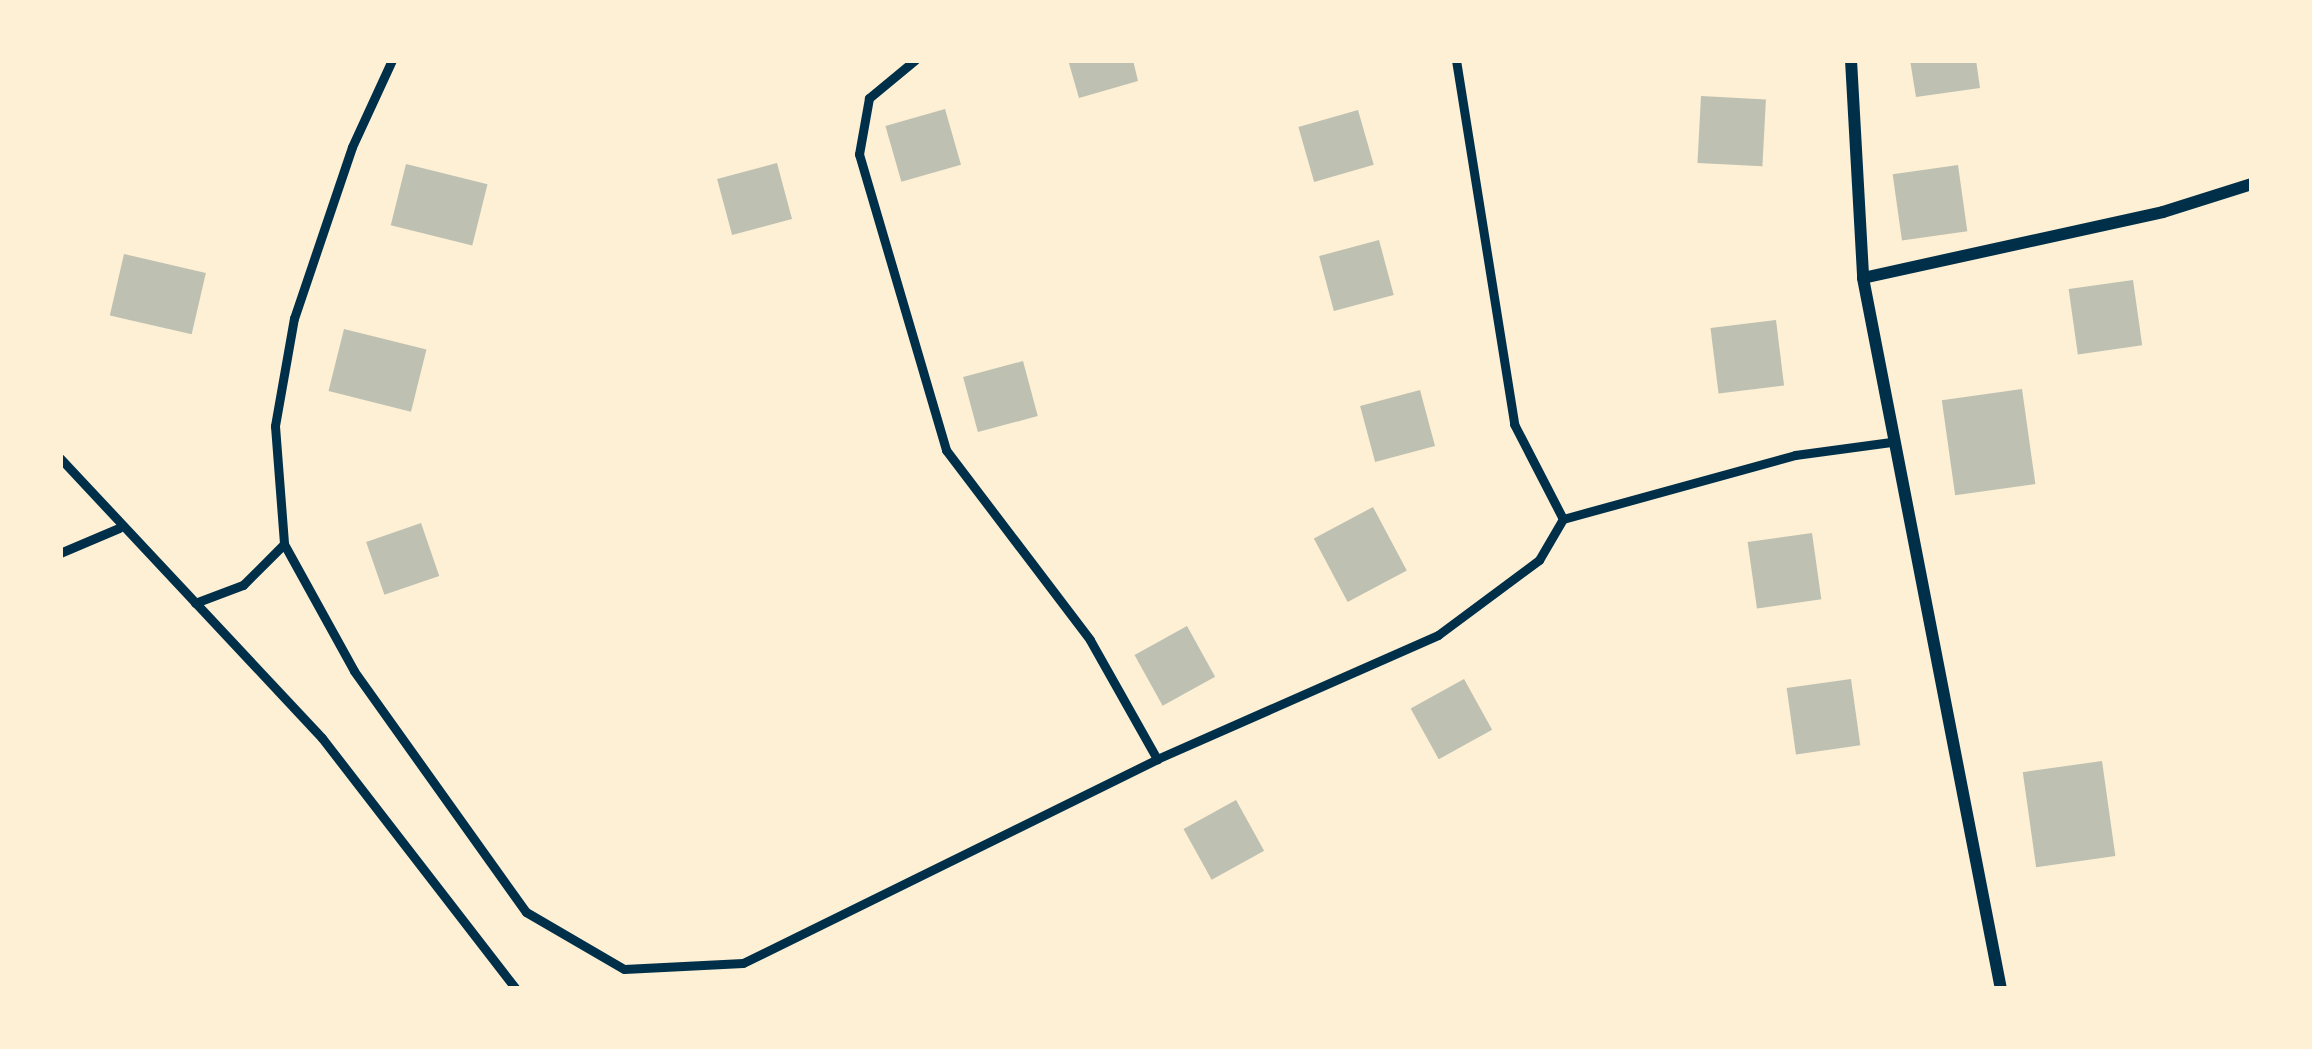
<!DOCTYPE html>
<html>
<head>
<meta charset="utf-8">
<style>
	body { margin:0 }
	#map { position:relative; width:2312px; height:1049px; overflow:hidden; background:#fdf0d5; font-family:"Open Sans",sans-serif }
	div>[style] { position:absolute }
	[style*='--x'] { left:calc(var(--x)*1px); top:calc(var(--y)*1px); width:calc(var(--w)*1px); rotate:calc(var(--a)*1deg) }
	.building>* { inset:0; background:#bec0b2; transform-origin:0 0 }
	.service>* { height:9px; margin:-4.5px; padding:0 4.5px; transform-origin:4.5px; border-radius:4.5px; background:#003049 }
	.minor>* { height:12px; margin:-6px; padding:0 6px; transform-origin:6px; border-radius:6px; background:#003049 }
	span { translate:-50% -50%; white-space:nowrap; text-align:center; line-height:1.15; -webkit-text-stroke:10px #fdf0d5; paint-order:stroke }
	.frame { position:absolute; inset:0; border:63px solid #fdf0d5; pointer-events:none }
</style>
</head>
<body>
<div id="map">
	<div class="building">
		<i style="clip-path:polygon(1068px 60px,1133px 60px,1138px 81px,1079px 98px)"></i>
		<i style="clip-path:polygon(1910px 60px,1976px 60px,1980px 88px,1916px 97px)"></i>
		<i style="left:1701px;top:96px;width:65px;height:67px;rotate:3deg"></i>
		<i style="left:945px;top:109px;width:58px;height:62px;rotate:74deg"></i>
		<i style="left:1358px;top:110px;width:57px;height:62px;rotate:74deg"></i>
		<i style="left:777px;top:163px;width:58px;height:62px;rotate:75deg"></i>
		<i style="left:406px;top:164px;width:84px;height:63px;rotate:14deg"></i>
		<i style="left:1958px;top:165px;width:67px;height:66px;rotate:82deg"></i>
		<i style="left:1379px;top:240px;width:57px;height:62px;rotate:75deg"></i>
		<i style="left:124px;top:254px;width:84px;height:63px;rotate:13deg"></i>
		<i style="left:2133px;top:280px;width:66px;height:65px;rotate:82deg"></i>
		<i style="left:1776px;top:320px;width:66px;height:66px;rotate:83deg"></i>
		<i style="left:344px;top:329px;width:85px;height:64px;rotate:14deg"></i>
		<i style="left:1023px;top:361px;width:57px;height:62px;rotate:75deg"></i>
		<i style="left:2022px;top:389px;width:96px;height:81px;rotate:82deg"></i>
		<i style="left:1420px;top:390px;width:58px;height:62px;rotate:75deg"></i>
		<i style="left:1373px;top:507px;width:72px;height:67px;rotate:62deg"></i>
		<i style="left:421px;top:523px;width:56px;height:58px;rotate:71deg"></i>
		<i style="left:1812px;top:533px;width:67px;height:65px;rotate:82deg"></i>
		<i style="left:1187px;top:626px;width:58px;height:60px;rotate:61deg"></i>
		<i style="left:1464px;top:679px;width:58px;height:61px;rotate:61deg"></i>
		<i style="left:1851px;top:679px;width:67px;height:65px;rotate:82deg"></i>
		<i style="left:2102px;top:761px;width:96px;height:80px;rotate:82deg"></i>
		<i style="left:1236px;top:800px;width:58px;height:60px;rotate:61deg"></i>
	</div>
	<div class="service">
		<i style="--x:392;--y:60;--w:96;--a:114.7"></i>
		<i style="--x:352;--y:147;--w:181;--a:108.7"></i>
		<i style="--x:294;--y:318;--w:110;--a:100"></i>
		<i style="--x:275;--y:426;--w:118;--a:85.6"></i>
		<i style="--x:284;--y:544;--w:145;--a:61.1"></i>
		<i style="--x:354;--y:671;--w:296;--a:54.5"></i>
		<i style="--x:526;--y:912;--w:113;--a:30.2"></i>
		<i style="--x:624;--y:969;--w:119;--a:-2.9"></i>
		<i style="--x:743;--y:963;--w:462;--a:-26.2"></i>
		<i style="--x:1157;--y:759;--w:307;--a:-23.8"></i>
		<i style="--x:1438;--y:635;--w:126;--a:-36.6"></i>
		<i style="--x:1539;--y:560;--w:48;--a:-59.7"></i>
		<i style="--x:1563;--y:519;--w:241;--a:-15.4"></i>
		<i style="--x:1795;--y:455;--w:97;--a:-7.7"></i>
		<i style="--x:915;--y:60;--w:60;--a:140.4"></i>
		<i style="--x:869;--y:98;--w:57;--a:100.1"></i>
		<i style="--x:859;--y:154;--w:309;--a:73.6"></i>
		<i style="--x:946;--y:450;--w:238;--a:52.8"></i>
		<i style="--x:1090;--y:640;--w:137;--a:60.6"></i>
		<i style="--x:1456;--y:60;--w:369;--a:80.9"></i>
		<i style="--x:1514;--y:424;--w:107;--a:62.7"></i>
		<i style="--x:60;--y:458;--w:383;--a:46.9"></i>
		<i style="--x:322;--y:738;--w:317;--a:52.3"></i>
		<i style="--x:60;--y:553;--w:64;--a:-23"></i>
		<i style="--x:195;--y:603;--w:51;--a:-20.6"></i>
		<i style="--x:243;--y:585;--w:58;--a:-45"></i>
	</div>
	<div class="minor">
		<i style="--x:1851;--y:60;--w:218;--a:86.8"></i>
		<i style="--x:1863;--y:278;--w:724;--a:79.02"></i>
		<i style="--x:1863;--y:278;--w:307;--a:-12.4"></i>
		<i style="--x:2163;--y:212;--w:93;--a:-17.5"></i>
	</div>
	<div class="frame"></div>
</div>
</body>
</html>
